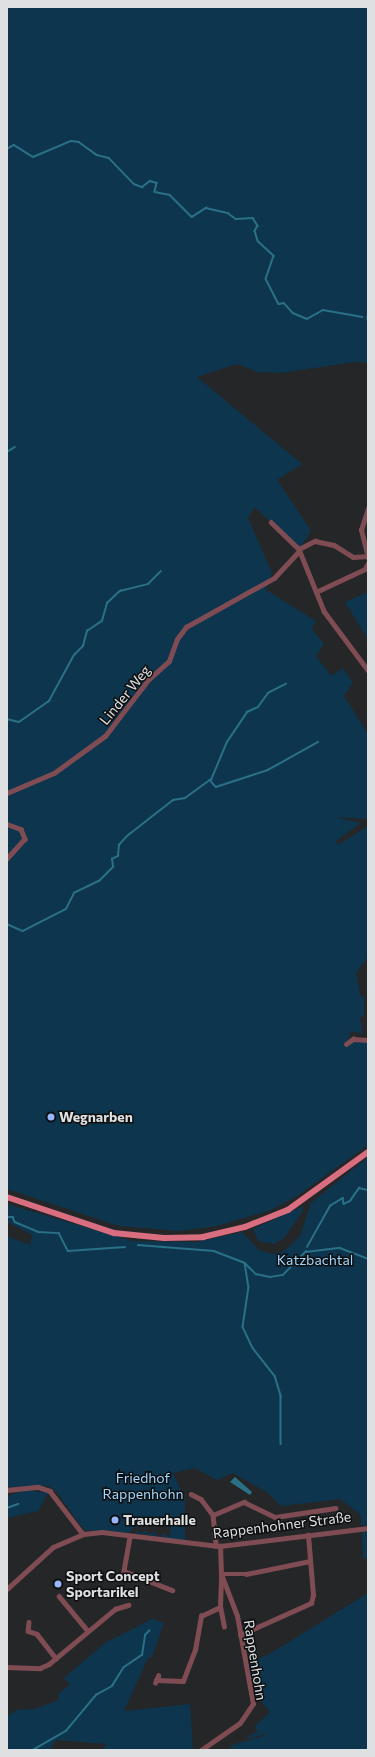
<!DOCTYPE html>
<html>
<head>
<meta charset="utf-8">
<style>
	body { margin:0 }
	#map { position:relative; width:375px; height:1757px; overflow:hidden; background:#242628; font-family:Commissioner,sans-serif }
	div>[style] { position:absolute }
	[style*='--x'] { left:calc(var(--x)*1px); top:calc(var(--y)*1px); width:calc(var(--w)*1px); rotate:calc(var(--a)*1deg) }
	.green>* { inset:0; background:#0e354e }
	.water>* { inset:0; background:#2a7187 }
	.stream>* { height:1.5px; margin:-0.75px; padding:0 0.75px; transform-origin:0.75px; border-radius:0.75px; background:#2a7187 }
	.minor>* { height:4.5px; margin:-2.25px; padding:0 2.25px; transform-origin:2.25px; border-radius:2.25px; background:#804c53 }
	.major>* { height:5.5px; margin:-2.75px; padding:0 2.75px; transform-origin:2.75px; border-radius:2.75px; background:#d86e7f }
	.dots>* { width:11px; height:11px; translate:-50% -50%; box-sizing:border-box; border:2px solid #0e0f10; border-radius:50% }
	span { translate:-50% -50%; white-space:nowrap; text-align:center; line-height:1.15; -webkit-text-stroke:3px #0e0f10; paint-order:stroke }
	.street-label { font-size:14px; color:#dee0e1 }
	.poi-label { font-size:14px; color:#dee0e1; font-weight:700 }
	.left { translate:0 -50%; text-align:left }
	.park-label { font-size:14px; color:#a2d6fd }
	.frame { position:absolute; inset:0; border:8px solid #dee0e1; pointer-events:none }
</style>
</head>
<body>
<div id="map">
	<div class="green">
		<i style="clip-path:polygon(7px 7px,368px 7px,368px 363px,354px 362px,281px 373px,257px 372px,237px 364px,197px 377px,302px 464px,277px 480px,311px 531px,299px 549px,255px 507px,248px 518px,272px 573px,266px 590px,316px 621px,312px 629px,324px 644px,316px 656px,331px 676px,343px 668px,353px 683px,344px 696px,368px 734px,368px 819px,335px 817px,361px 823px,336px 841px,338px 845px,368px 826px,368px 957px,356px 973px,360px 995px,364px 998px,364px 1016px,360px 1018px,363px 1034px,351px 1031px,347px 1043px,368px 1040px,368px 1145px,297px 1196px,271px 1210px,217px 1226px,179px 1231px,119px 1226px,7px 1189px)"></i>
		<i style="clip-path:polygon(368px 592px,368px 639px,345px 602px)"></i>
		<i style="clip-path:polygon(368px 1157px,368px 1526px,361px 1525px,361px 1515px,340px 1499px,281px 1506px,268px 1493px,233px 1473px,217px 1480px,195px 1468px,173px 1473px,185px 1500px,185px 1542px,135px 1533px,137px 1529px,139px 1533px,146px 1531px,146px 1534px,156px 1532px,155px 1536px,162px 1537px,163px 1533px,170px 1537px,171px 1527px,147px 1523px,147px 1527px,134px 1526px,129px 1533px,84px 1530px,56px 1491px,48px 1486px,7px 1487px,7px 1236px,30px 1245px,32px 1235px,7px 1222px,7px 1204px,132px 1241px,197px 1242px,242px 1232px,259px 1250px,273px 1254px,284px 1251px,300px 1236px,311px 1203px)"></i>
		<i style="clip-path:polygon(303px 1206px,303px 1211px,284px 1238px,274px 1244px,258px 1241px,253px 1229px)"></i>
		<i style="clip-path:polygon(27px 1490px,48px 1493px,38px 1511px,7px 1518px,7px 1496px)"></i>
		<i style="clip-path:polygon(362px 1531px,368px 1532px,368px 1558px,363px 1559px)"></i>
		<i style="clip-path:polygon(368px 1593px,368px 1750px,231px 1750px,231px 1745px,261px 1737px,267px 1733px,249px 1739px,248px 1736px,258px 1732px,255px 1726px,270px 1712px,260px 1699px,246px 1665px,271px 1653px)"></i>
		<i style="clip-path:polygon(152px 1619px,164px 1623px,152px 1657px,148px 1658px,124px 1711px,190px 1704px,193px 1750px,102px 1750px,106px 1744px,56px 1740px,50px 1750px,7px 1750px,7px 1717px,16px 1710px,35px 1709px,59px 1700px,58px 1694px,70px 1685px,64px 1678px,105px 1643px)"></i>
	</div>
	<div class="water">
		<i style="clip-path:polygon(235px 1477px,252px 1492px,250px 1495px,230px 1482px)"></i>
	</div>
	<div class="stream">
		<i style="--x:7;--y:149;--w:8;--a:-30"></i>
		<i style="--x:14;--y:145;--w:22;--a:32"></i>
		<i style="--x:33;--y:157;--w:41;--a:-22.8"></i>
		<i style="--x:71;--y:141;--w:8;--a:7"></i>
		<i style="--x:79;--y:142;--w:22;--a:36"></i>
		<i style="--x:97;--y:155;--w:12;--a:14"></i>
		<i style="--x:109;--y:158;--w:36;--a:46"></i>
		<i style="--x:134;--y:184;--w:9;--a:21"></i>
		<i style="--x:142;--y:187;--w:10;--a:-37"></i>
		<i style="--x:150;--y:181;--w:7;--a:16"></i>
		<i style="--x:157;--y:183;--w:9;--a:103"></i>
		<i style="--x:155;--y:192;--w:15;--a:11"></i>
		<i style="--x:170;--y:195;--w:31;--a:45"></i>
		<i style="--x:192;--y:217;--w:17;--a:-33"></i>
		<i style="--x:206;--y:208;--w:23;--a:13"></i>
		<i style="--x:228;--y:213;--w:10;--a:37"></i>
		<i style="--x:236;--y:219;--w:17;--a:-3"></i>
		<i style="--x:253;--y:218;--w:9;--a:58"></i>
		<i style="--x:258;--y:226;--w:6;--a:121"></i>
		<i style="--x:255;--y:231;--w:10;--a:73"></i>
		<i style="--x:258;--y:241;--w:22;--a:43"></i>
		<i style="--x:274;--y:256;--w:24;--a:109"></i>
		<i style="--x:266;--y:279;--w:28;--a:63"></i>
		<i style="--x:279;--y:304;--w:5;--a:-11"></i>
		<i style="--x:284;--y:303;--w:13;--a:48"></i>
		<i style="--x:293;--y:313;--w:15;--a:23"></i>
		<i style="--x:307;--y:319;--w:18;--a:-29"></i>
		<i style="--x:323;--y:310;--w:40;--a:10"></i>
		<i style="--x:368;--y:316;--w:3;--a:90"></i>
		<i style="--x:7;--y:452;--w:9;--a:-32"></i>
		<i style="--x:7;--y:719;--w:12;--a:14"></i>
		<i style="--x:19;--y:722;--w:37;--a:-35"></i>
		<i style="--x:49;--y:701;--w:52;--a:-61.5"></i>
		<i style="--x:74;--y:655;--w:13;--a:-45"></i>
		<i style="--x:83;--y:646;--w:16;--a:-75"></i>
		<i style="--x:87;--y:631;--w:18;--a:-34"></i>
		<i style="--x:102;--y:621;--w:19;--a:-74"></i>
		<i style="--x:107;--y:603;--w:18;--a:-43"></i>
		<i style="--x:120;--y:591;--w:29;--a:-14"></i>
		<i style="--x:148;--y:584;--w:18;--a:-45"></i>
		<i style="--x:211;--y:780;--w:41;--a:-67.2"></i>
		<i style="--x:227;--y:742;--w:36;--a:-56"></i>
		<i style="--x:247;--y:712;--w:12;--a:-24"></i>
		<i style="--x:258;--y:707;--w:17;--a:-54"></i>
		<i style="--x:268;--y:693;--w:20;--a:-27"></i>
		<i style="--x:7;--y:924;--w:17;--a:24"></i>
		<i style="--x:23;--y:931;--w:48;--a:-27.1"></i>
		<i style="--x:66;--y:909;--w:18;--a:-63"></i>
		<i style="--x:74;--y:893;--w:28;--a:-26"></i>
		<i style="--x:99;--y:881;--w:20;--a:-45"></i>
		<i style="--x:113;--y:867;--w:8;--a:-97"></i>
		<i style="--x:112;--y:859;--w:7;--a:-27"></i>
		<i style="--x:118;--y:856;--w:11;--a:-85"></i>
		<i style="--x:119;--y:845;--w:12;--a:-48"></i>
		<i style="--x:127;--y:836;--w:58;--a:-38"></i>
		<i style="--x:173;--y:800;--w:12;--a:-9"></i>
		<i style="--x:185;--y:798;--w:31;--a:-36"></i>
		<i style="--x:210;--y:780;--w:9;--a:49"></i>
		<i style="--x:216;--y:787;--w:55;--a:-18.1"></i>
		<i style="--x:268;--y:770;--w:57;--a:-29.2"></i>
		<i style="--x:7;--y:1217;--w:6;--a:0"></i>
		<i style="--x:13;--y:1217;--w:5;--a:68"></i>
		<i style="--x:15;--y:1222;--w:25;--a:23"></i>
		<i style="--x:38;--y:1232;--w:21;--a:3"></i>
		<i style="--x:59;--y:1233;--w:20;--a:63"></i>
		<i style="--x:68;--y:1251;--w:57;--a:-4"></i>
		<i style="--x:138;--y:1245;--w:76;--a:4.5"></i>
		<i style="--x:214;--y:1251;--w:33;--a:21"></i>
		<i style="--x:245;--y:1263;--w:16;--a:45"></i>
		<i style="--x:256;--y:1274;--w:14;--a:12"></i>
		<i style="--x:270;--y:1277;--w:13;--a:-9"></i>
		<i style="--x:283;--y:1275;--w:33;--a:-46"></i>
		<i style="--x:307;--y:1247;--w:47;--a:-60.7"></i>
		<i style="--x:330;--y:1206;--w:15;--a:-32"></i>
		<i style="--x:343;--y:1198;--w:6;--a:81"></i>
		<i style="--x:344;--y:1204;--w:7;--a:-27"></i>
		<i style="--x:350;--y:1201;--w:16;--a:-55"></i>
		<i style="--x:359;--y:1188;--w:9;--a:13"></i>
		<i style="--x:306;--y:1252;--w:34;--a:-7"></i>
		<i style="--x:340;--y:1248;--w:30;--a:21"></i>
		<i style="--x:245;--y:1263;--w:24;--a:81"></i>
		<i style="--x:249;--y:1287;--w:40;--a:98.5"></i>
		<i style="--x:243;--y:1327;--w:23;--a:65"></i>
		<i style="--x:253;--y:1348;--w:36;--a:52"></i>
		<i style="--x:275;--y:1376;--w:21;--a:73"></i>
		<i style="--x:281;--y:1396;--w:48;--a:90"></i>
		<i style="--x:7;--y:1508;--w:12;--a:-20"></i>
		<i style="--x:33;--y:1750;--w:38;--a:-30"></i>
		<i style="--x:66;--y:1731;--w:47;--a:-50.2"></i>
		<i style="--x:96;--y:1695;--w:18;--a:-29"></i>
		<i style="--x:112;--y:1686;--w:22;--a:-58"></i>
		<i style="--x:124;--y:1667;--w:22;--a:-34"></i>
		<i style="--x:142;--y:1655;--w:20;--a:-81"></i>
		<i style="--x:145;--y:1635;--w:6;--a:-45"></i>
	</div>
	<div class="minor">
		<i style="--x:271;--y:522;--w:39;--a:44"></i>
		<i style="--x:299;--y:549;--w:67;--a:68"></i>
		<i style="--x:324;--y:611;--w:74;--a:53.3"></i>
		<i style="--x:299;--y:549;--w:18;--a:-27"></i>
		<i style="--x:315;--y:541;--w:19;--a:12"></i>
		<i style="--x:334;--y:545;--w:22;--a:32"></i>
		<i style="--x:353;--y:557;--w:15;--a:-4"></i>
		<i style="--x:368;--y:558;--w:29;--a:-104"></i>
		<i style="--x:361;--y:530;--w:23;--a:-72"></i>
		<i style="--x:318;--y:591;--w:52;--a:-25.1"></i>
		<i style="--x:365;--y:569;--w:7;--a:-63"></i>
		<i style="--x:7;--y:793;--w:51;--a:-23.1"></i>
		<i style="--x:54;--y:773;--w:63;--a:-36"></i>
		<i style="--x:105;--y:736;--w:71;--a:-52.5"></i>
		<i style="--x:148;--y:680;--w:28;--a:-42"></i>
		<i style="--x:169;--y:661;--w:23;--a:-70"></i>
		<i style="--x:177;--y:639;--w:15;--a:-53"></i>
		<i style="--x:186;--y:627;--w:101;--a:-29.1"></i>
		<i style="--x:274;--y:578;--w:37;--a:-47"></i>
		<i style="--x:7;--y:824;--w:15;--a:20"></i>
		<i style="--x:21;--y:829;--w:11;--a:68"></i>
		<i style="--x:25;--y:839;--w:27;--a:132"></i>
		<i style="--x:346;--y:1044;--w:9;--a:-36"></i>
		<i style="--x:353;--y:1039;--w:15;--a:4"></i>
		<i style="--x:7;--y:1490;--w:31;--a:-6"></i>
		<i style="--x:38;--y:1487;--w:13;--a:18"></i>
		<i style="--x:50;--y:1491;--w:54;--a:52.5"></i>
		<i style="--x:191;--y:1494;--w:11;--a:27"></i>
		<i style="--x:201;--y:1499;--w:20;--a:53"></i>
		<i style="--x:213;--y:1515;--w:31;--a:84"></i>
		<i style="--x:213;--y:1515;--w:34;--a:-23"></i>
		<i style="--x:244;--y:1502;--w:34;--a:26"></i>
		<i style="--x:275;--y:1517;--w:61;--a:-8.5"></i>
		<i style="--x:130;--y:1537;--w:35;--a:100"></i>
		<i style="--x:124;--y:1571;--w:52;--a:21.6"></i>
		<i style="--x:7;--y:1589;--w:62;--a:-42.4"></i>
		<i style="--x:53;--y:1547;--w:33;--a:-23"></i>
		<i style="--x:83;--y:1534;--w:19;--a:-6"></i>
		<i style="--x:102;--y:1532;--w:119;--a:6.8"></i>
		<i style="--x:220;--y:1546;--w:149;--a:-6.9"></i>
		<i style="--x:59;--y:1596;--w:45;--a:50.4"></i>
		<i style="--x:29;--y:1622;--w:9;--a:96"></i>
		<i style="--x:28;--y:1631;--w:9;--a:18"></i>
		<i style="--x:37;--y:1634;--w:31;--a:52"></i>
		<i style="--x:224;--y:1627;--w:20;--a:-101"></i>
		<i style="--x:220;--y:1607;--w:33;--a:-88"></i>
		<i style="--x:221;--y:1574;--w:25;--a:0"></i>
		<i style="--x:246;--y:1574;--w:65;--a:-11.5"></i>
		<i style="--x:240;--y:1635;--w:78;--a:-24.3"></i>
		<i style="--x:311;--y:1603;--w:8;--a:-76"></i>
		<i style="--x:313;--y:1595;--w:60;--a:-94.8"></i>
		<i style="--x:7;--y:1667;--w:33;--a:2"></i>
		<i style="--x:40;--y:1668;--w:10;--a:-24"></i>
		<i style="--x:49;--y:1664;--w:86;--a:-39.8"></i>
		<i style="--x:115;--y:1609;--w:14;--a:-17"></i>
		<i style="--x:156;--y:1680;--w:27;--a:2"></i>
		<i style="--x:183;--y:1681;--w:33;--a:-69"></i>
		<i style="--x:195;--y:1650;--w:35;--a:-80"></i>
		<i style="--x:201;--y:1616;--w:21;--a:-25"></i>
		<i style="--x:155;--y:1683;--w:8;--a:-67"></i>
		<i style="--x:201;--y:1750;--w:47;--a:-34.7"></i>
		<i style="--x:240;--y:1723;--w:23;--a:-56"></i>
		<i style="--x:253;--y:1704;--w:89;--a:-100.3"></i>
		<i style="--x:237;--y:1616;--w:45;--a:-110.9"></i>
		<i style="--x:221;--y:1574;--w:28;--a:-92"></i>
	</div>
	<div class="major">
		<i style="--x:7;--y:1197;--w:113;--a:18.6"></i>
		<i style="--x:114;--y:1233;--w:50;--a:5.7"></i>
		<i style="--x:164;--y:1238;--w:39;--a:-1"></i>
		<i style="--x:203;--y:1237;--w:43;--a:-13.4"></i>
		<i style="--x:245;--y:1227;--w:46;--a:-21.6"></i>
		<i style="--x:288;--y:1210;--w:99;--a:-35.9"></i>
	</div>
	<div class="dots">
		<i style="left:51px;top:1117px;background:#97b6fd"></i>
		<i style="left:115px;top:1520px;background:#97b6fd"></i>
		<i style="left:58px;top:1584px;background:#97b6fd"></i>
	</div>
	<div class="street-label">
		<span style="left:125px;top:695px;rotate:-51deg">Linder Weg</span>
		<span style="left:282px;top:1525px;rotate:-7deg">Rappenhohner Straße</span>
		<span style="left:255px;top:1660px;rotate:81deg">Rappenhohn</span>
	</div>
	<div class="poi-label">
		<span class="left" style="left:59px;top:1117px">Wegnarben</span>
		<span class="left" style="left:123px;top:1520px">Trauerhalle</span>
		<span class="left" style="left:66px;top:1584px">Sport Concept<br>Sportarikel</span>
	</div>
	<div class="park-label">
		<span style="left:315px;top:1260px">Katzbachtal</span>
		<span style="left:143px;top:1486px">Friedhof<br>Rappenhohn</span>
	</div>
	<div class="frame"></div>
</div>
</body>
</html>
